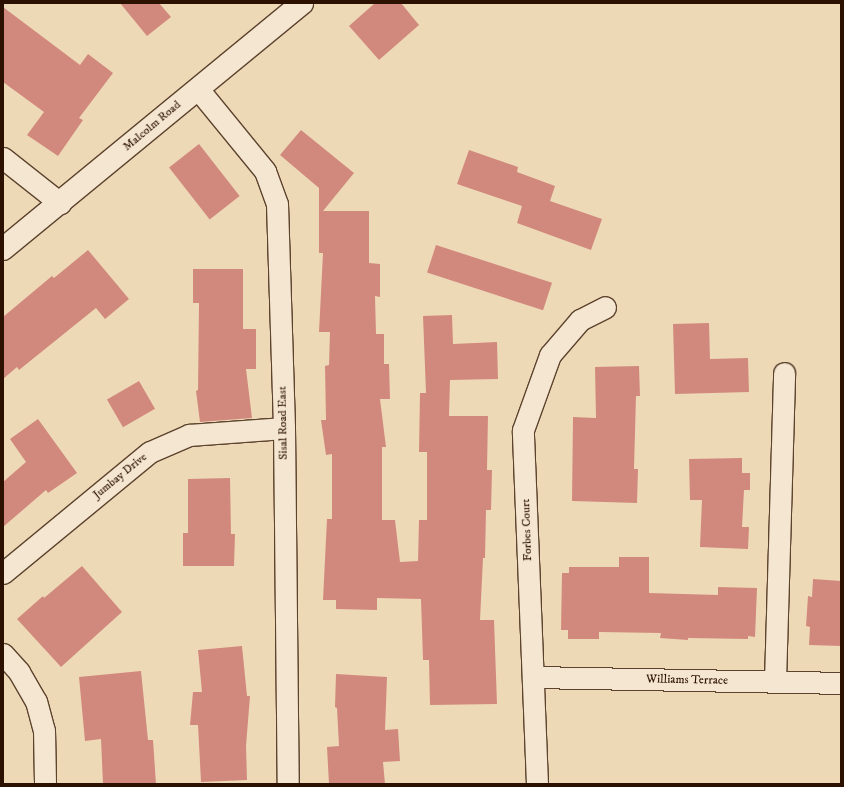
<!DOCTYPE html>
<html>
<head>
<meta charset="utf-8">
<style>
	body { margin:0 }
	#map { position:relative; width:844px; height:787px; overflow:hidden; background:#eed9b7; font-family:"IM FELL DW Pica",serif }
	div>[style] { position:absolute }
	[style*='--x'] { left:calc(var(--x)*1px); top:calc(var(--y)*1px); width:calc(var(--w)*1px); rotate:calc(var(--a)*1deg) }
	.building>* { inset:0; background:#d2897d; transform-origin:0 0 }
	.roads { filter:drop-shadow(1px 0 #5d432e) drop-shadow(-1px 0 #5d432e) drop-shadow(0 1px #5d432e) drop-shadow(0 -1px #5d432e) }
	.minor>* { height:21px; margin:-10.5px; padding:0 10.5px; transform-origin:10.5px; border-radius:10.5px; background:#f4e6d0 }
	.tertiary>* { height:22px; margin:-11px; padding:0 11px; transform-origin:11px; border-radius:11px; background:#f4e6d0 }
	span { translate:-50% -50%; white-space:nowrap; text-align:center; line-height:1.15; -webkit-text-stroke:3.5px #f4e6d0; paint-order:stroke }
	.street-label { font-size:12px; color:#2d1100 }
	.frame { position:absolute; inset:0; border:4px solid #2d1100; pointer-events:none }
</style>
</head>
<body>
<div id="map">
	<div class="building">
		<i style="clip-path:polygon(120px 3px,159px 3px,171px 17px,147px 36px)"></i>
		<i style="clip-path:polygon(375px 3px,401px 3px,419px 25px,379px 60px,349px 26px)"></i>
		<i style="clip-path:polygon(3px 7px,80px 65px,88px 54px,113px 73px,79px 118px,83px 120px,58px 156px,27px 135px,44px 112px,3px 82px)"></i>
		<i style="clip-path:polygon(301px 130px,354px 173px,323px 211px,369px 211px,369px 263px,380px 264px,380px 297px,375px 296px,376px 334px,384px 334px,384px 364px,389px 364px,390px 399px,380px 399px,386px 447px,382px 447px,382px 520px,395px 520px,400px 562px,418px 561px,419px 520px,427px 520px,427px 452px,419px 452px,420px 393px,426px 393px,423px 316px,452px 315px,453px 344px,497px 342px,498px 379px,450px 380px,449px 416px,488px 416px,487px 470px,492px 470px,491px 510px,486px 510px,485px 558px,483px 558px,480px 620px,494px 620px,497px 704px,430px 705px,429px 660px,423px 660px,421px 599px,377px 598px,377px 610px,336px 609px,336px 600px,323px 600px,327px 519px,332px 519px,332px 454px,326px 455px,321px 420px,326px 420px,325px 366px,329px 365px,330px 332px,319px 332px,323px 253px,319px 253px,319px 188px,280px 155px)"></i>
		<i style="left:199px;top:144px;width:66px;height:38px;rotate:52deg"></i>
		<i style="clip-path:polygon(469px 150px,518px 167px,517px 172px,555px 186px,550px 201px,602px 219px,591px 250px,517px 223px,522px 206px,457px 184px)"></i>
		<i style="left:436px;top:245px;width:122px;height:29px;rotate:18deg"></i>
		<i style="clip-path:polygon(88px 250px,129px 299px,105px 319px,96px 308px,19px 370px,17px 367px,3px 379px,3px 317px,52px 276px,54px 278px)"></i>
		<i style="clip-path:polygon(193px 269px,243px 269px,243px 329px,256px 329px,256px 369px,246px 369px,252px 418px,200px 422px,196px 391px,198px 390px,199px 303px,193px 303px)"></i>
		<i style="clip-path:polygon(709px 323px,710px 359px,748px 358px,749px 392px,675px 394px,673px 324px)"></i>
		<i style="clip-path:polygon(639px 366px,640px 396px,636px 396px,634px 469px,638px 469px,637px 503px,572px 501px,573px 417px,596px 418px,595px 367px)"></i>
		<i style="left:139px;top:381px;width:32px;height:37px;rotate:60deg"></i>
		<i style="clip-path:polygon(38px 419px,77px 473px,48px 493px,46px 490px,3px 527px,3px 482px,26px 462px,10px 439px)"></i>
		<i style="clip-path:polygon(742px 458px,742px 473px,750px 473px,750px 490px,744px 490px,742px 527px,749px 527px,748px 549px,700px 547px,702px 500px,690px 500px,689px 459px)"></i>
		<i style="clip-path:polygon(230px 478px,231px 534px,235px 534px,234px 566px,183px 566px,183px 533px,188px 533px,188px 479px)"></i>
		<i style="clip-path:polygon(619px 557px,649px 557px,649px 593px,718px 595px,718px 587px,757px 588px,755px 637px,748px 636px,748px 639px,688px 638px,688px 640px,660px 638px,661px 633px,599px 632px,599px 639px,568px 639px,568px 630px,561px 630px,562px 573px,569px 573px,569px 567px,619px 567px)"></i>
		<i style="clip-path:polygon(82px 566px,122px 612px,61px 667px,17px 619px,43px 596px,44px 598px)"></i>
		<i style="clip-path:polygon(813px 579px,841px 581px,841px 646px,809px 645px,810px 627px,806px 626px,808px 596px,812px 597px)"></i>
		<i style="clip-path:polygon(242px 646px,247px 696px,250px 696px,246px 746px,247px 780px,201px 782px,198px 725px,190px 725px,193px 692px,202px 692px,198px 650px)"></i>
		<i style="clip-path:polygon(141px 671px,148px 740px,153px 740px,156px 784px,103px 784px,101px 739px,85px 741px,79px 677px)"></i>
		<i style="clip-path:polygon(336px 674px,387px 677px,385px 730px,398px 729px,400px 761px,383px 762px,385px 784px,329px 784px,327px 747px,339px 746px,337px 708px,335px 707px)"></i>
	</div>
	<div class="roads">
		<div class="minor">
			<i style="--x:198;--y:89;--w:106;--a:50.7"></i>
			<i style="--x:265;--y:171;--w:35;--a:70"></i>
			<i style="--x:277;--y:204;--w:224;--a:88.2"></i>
			<i style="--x:284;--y:428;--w:356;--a:89.4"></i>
			<i style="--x:3;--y:158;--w:73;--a:38.3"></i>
			<i style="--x:3;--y:573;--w:190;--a:-39.5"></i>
			<i style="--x:150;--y:452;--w:43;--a:-23.6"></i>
			<i style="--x:189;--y:435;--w:95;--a:-4.2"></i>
			<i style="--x:3;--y:654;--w:24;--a:48"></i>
			<i style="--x:19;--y:672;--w:34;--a:60"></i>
			<i style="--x:36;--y:701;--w:30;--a:75"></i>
			<i style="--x:44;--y:730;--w:54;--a:88.9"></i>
			<i style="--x:533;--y:677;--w:308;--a:1.1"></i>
			<i style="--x:775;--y:681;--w:308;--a:-88.3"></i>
			<i style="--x:537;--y:784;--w:354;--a:-92.3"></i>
			<i style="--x:523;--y:430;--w:80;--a:-70.2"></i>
			<i style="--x:550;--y:355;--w:46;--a:-49.4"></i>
			<i style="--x:580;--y:320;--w:28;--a:-27"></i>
		</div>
		<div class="tertiary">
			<i style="--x:3;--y:249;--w:387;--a:-39.4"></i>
		</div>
	</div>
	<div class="street-label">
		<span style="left:152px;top:126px;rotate:-40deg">Malcolm Road</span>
		<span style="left:283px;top:423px;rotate:-91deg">Sisal Road East</span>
		<span style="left:120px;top:476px;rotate:-39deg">Jumbay Drive</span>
		<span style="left:527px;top:530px;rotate:-92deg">Forbes Court</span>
		<span style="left:687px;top:680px;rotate:1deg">Williams Terrace</span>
	</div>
	<div class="frame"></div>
</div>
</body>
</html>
